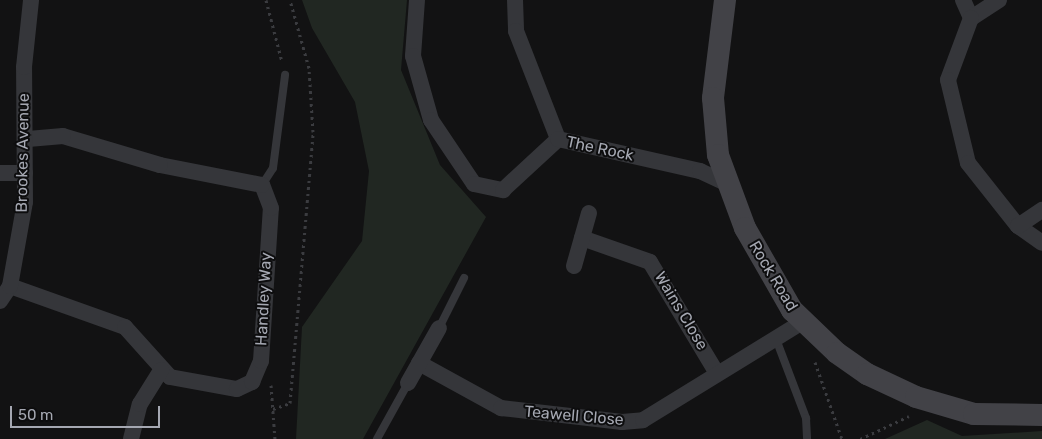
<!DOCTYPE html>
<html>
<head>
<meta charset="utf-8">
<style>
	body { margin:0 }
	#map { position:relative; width:1042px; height:439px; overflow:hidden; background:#121213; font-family:Rubik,sans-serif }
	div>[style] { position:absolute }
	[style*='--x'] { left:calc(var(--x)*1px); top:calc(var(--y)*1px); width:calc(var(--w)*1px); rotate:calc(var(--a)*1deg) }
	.green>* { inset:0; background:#212722 }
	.path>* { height:3px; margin-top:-1.5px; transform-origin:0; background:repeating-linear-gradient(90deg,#3b3c40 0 2.5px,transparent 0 6.5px) }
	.lane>* { height:8px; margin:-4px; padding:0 4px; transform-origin:4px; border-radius:4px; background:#35363a }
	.street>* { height:16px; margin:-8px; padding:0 8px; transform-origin:8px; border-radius:8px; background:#35363a }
	.secondary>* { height:22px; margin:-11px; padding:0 11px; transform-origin:11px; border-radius:11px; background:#424247 }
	span { translate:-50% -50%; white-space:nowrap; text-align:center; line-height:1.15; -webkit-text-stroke:4px #0d0d0e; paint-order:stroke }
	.street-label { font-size:16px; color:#a5a8b2 }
	.scale { position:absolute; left:10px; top:406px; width:150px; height:22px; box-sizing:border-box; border:2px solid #a5a8b2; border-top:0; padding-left:6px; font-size:15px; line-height:18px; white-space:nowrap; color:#a5a8b2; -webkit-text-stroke:4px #0d0d0e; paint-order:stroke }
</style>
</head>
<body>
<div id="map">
	<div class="green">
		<i style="clip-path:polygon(302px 0,407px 0,401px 70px,440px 165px,486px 217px,363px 439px,296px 439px,302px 327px,362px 241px,369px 171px,355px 102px,312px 28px)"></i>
		<i style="clip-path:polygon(927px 420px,962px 436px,1042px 431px,1042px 439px,885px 439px)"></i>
	</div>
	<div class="path">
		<i style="--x:266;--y:0;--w:64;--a:75.5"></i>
		<i style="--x:815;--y:362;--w:82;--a:70.7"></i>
		<i style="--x:271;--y:385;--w:54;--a:85.8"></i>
		<i style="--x:273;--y:409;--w:18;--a:-19"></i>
		<i style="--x:290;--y:403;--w:272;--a:-85.1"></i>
		<i style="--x:313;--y:132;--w:64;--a:-93.6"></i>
		<i style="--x:309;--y:68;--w:71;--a:-105.6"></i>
		<i style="--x:860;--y:439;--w:54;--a:-25.1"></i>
	</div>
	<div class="lane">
		<i style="--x:262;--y:185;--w:20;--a:-57"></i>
		<i style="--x:273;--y:168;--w:94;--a:-82.6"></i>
		<i style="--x:439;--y:328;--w:56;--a:-63.4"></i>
		<i style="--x:776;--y:339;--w:85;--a:69.2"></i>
		<i style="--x:806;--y:418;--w:21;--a:87"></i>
		<i style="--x:377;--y:439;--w:64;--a:-61"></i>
	</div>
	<div class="street">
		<i style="--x:417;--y:0;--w:56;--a:94.1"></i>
		<i style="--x:413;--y:56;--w:66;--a:74.3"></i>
		<i style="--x:431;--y:120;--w:77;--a:56.1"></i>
		<i style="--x:474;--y:184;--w:30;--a:12"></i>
		<i style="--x:503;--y:190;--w:75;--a:-42.8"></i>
		<i style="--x:515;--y:0;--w:31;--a:88"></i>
		<i style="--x:516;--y:31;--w:116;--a:68.7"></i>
		<i style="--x:558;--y:139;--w:146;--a:12.7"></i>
		<i style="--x:700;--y:171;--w:29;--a:25"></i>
		<i style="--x:963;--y:0;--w:20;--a:66"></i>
		<i style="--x:999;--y:0;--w:33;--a:147"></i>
		<i style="--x:971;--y:18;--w:66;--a:110.4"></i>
		<i style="--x:948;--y:80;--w:85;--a:76.5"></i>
		<i style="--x:968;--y:163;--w:80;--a:51.6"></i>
		<i style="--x:1018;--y:226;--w:29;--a:35"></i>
		<i style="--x:0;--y:173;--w:25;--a:0"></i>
		<i style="--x:1018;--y:226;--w:29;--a:-34"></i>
		<i style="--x:582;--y:238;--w:72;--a:19.4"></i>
		<i style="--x:650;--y:262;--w:128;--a:59"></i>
		<i style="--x:574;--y:266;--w:55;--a:-74.2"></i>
		<i style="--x:10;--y:286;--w:122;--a:19.6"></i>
		<i style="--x:125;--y:327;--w:67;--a:48"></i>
		<i style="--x:170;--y:377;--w:68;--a:10.2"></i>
		<i style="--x:237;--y:389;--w:17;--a:-25"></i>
		<i style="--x:252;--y:382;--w:23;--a:-67"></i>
		<i style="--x:261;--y:361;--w:153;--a:-86.3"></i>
		<i style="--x:271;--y:208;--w:25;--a:-111"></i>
		<i style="--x:262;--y:185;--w:104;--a:-168.9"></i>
		<i style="--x:160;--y:165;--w:101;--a:-163.4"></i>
		<i style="--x:63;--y:136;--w:38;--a:175"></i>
		<i style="--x:0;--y:301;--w:18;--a:-56"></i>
		<i style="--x:10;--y:286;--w:85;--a:-79.9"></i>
		<i style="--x:25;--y:202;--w:135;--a:-90.4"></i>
		<i style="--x:24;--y:67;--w:67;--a:-84"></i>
		<i style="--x:419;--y:363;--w:94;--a:28.8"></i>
		<i style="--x:501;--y:408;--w:122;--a:6.6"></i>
		<i style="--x:622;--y:422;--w:21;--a:-5"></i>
		<i style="--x:643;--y:420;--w:187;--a:-31.6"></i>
		<i style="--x:408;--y:383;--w:63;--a:-60.6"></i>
		<i style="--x:131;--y:439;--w:36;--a:-76"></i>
		<i style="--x:140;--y:404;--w:40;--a:-58"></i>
	</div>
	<div class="secondary">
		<i style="--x:725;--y:0;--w:99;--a:97"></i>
		<i style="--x:713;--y:98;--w:57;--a:85"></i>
		<i style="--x:718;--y:155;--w:78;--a:69.7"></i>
		<i style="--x:745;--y:228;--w:95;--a:60.2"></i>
		<i style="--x:792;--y:310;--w:62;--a:43.7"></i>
		<i style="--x:837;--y:353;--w:37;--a:35"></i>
		<i style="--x:867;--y:374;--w:54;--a:25.1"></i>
		<i style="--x:916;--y:397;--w:60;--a:16.3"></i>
		<i style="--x:974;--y:414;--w:68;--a:0.8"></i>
	</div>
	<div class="street-label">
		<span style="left:600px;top:149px;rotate:12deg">The Rock</span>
		<span style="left:23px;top:153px;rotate:-89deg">Brookes Avenue</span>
		<span style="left:773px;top:276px;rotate:59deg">Rock Road</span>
		<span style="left:264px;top:299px;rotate:-87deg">Handley Way</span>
		<span style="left:681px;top:311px;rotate:59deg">Wains Close</span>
		<span style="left:574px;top:416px;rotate:5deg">Teawell Close</span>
	</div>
	<div class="scale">50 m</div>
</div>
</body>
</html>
